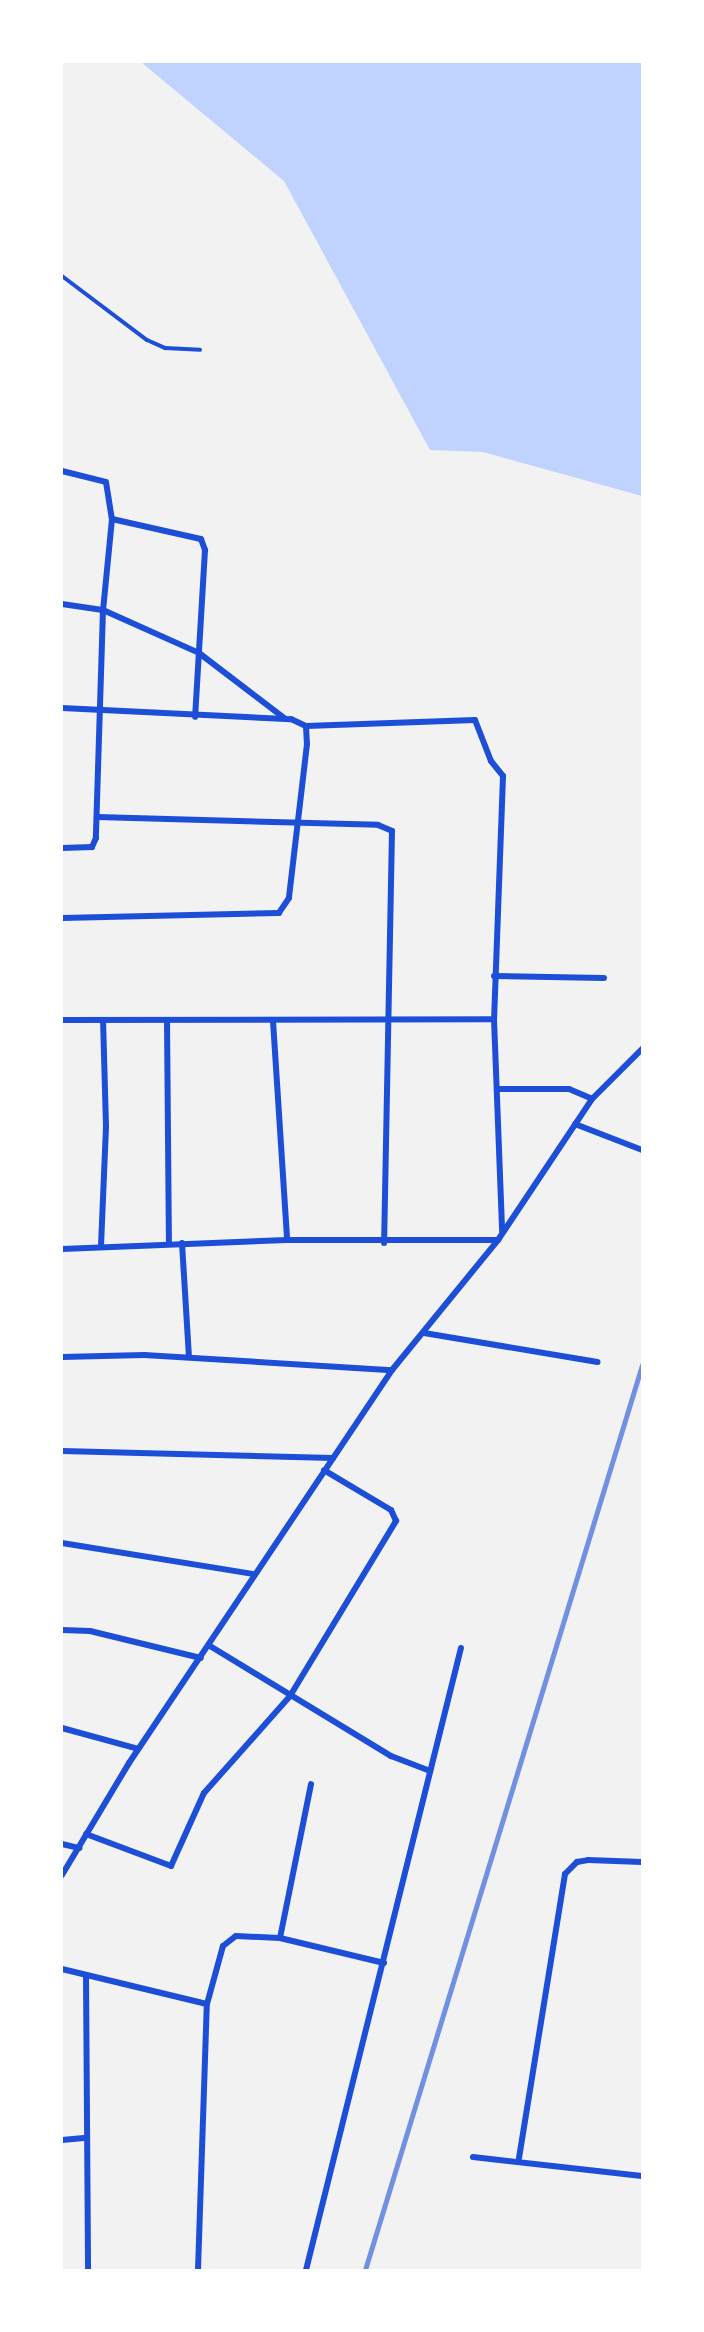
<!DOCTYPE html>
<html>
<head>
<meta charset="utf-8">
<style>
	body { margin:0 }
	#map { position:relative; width:704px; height:2332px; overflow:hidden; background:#f2f2f2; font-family:Karla,sans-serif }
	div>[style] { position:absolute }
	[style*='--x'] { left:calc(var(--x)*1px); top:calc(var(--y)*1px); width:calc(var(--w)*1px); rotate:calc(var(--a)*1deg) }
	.water>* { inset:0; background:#bfd3fe }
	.service>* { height:4px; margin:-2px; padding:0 2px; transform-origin:2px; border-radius:2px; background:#1d4ed8 }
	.minor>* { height:6px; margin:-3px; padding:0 3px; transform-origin:3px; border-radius:3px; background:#1d4ed8 }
	.rail>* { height:4.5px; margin:-2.25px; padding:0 2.25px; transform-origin:2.25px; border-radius:2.25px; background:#7290e2 }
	span { translate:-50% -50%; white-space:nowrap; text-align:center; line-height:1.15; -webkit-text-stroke:6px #fff; paint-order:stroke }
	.frame { position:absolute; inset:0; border:63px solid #fff; pointer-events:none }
</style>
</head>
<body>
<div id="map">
	<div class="water">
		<i style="clip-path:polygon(141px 62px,642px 62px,642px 496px,483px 452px,430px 450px,284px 181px)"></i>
	</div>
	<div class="service">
		<i style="--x:62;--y:276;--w:106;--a:37"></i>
		<i style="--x:147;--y:340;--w:20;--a:24"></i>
		<i style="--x:165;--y:348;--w:35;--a:3"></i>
	</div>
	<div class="minor">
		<i style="--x:62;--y:471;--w:45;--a:14"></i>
		<i style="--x:106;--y:482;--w:37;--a:81"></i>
		<i style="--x:112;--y:519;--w:91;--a:95.6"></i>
		<i style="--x:103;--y:610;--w:228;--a:91.8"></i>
		<i style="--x:96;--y:838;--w:10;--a:114"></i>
		<i style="--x:92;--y:847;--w:30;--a:178"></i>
		<i style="--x:112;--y:519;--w:91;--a:12.7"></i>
		<i style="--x:201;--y:539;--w:12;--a:70"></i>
		<i style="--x:205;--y:550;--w:167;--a:93.4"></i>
		<i style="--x:62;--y:604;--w:41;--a:8.3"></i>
		<i style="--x:103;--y:610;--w:105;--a:24.1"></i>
		<i style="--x:199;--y:653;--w:107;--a:37.4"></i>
		<i style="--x:62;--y:708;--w:229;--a:2.8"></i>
		<i style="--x:291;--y:719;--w:17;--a:25"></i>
		<i style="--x:306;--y:726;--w:18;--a:87"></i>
		<i style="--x:307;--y:744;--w:155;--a:96.7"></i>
		<i style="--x:289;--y:898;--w:18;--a:124"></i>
		<i style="--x:279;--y:913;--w:217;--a:178.7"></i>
		<i style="--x:306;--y:726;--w:169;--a:-2"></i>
		<i style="--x:475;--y:720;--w:44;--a:68.7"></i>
		<i style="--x:491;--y:761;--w:19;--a:51"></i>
		<i style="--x:503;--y:776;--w:243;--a:92.1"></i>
		<i style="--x:494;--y:1019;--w:212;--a:87.8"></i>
		<i style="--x:97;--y:817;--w:281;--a:1.6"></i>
		<i style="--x:378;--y:825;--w:15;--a:23"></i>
		<i style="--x:392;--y:831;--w:412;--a:91.1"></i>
		<i style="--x:494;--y:976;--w:110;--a:1"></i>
		<i style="--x:62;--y:1020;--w:432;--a:-0.1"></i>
		<i style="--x:167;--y:1021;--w:223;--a:89.5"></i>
		<i style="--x:273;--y:1021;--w:219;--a:86.3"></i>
		<i style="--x:497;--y:1089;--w:72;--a:0"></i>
		<i style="--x:569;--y:1089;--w:25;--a:23"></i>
		<i style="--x:575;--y:1124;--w:72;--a:21.2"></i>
		<i style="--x:182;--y:1243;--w:114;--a:86.5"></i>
		<i style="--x:101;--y:1246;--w:120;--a:-87.6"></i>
		<i style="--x:106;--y:1126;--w:105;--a:-91.6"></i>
		<i style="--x:62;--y:1249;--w:225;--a:-2.3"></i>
		<i style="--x:287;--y:1240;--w:211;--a:0"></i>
		<i style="--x:424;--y:1333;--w:176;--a:9.5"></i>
		<i style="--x:62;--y:1357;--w:82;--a:-1.4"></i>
		<i style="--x:144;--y:1355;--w:248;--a:3.5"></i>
		<i style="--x:62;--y:1451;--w:271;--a:1.5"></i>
		<i style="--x:62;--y:1543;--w:193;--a:9.2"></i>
		<i style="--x:62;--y:1630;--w:28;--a:2"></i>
		<i style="--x:90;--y:1631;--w:114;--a:13.7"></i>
		<i style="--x:210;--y:1646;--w:212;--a:31.3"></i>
		<i style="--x:391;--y:1756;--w:42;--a:21"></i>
		<i style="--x:62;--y:1728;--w:79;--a:15.4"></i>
		<i style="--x:86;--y:1834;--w:91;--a:20.6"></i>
		<i style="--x:171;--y:1866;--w:80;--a:-65.7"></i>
		<i style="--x:204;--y:1793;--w:130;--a:-48.4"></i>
		<i style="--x:290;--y:1696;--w:205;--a:-58.8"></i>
		<i style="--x:396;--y:1521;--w:12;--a:-114"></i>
		<i style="--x:391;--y:1510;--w:78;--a:-149.2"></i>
		<i style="--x:62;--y:1844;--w:18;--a:13"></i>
		<i style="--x:62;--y:1875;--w:131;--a:-59.1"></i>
		<i style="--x:129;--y:1763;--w:473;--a:-56.2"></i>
		<i style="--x:392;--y:1370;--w:168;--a:-50.8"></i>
		<i style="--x:498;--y:1240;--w:169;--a:-56.3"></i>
		<i style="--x:592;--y:1099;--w:71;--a:-45"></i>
		<i style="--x:280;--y:1938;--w:157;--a:-78.6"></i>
		<i style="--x:62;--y:1969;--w:149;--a:13.6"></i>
		<i style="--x:86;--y:1975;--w:295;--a:89.6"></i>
		<i style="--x:62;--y:2140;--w:22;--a:-5"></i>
		<i style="--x:473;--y:2157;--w:170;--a:6.4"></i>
		<i style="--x:519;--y:2158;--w:288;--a:-80.8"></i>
		<i style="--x:565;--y:1874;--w:17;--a:-45"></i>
		<i style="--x:577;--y:1862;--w:11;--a:-10"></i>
		<i style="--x:588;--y:1860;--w:54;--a:2.1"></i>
		<i style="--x:198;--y:2270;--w:266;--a:-88.1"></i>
		<i style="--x:207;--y:2004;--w:60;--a:-74.6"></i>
		<i style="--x:223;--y:1946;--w:16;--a:-38"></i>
		<i style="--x:236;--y:1936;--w:44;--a:2.6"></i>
		<i style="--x:280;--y:1938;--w:107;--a:13.5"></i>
		<i style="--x:306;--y:2270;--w:641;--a:-76.01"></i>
	</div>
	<div class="rail">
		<i style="--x:365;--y:2270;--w:946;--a:-72.98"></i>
	</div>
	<div class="frame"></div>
</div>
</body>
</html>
